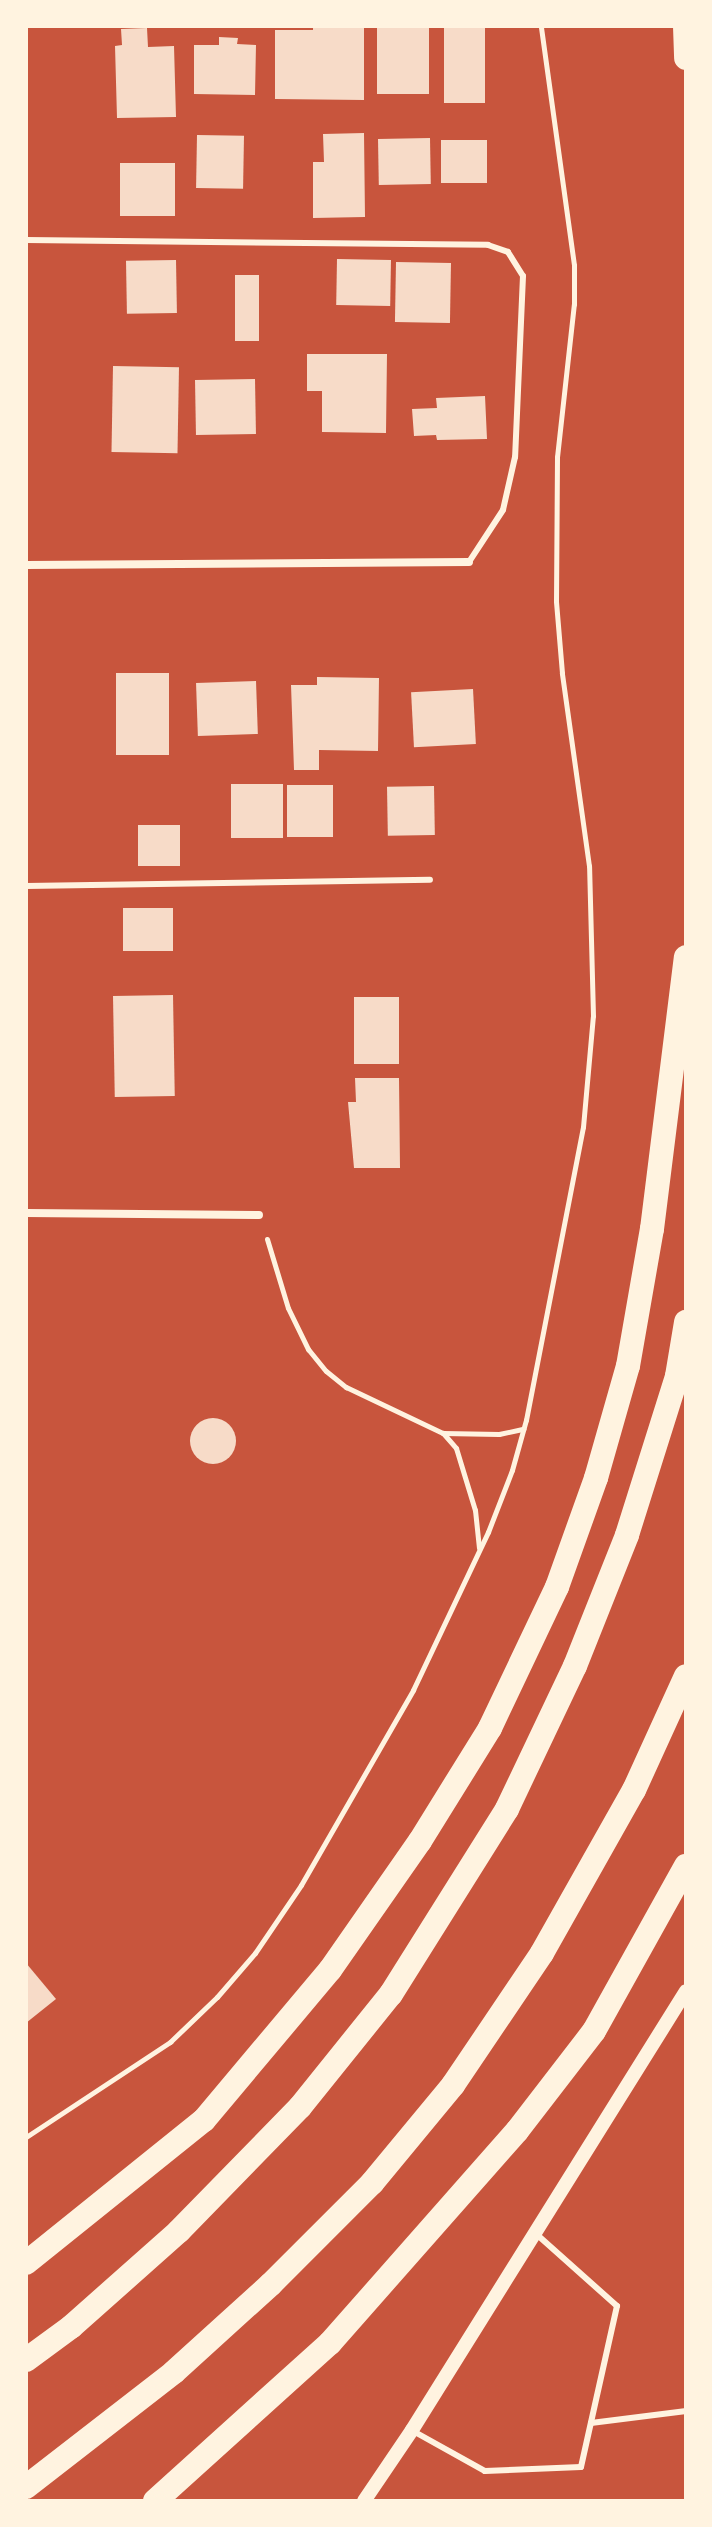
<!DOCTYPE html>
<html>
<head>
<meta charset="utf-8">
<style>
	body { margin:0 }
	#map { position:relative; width:712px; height:2527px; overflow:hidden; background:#c8553d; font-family:Bitter,serif }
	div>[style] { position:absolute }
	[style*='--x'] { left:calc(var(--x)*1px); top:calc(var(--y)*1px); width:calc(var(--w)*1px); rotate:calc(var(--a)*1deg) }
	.building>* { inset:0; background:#f7dbc8; transform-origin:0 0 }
	.round { border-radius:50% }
	.path>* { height:5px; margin:-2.5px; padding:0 2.5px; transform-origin:2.5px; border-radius:2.5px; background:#fff3e0 }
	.service>* { height:6px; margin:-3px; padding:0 3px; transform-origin:3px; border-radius:3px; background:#fff3e0 }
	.minor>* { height:8px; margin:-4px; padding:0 4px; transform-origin:4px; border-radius:4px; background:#fff3e0 }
	.tertiary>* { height:14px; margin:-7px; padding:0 7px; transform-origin:7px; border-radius:7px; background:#fff3e0 }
	.motorway>* { height:24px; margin:-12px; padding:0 12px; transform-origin:12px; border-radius:12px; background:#fff3e0 }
	span { translate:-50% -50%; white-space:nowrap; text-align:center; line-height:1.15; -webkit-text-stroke:8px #fff3e0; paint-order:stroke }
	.frame { position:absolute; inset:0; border:28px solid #fff3e0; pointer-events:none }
</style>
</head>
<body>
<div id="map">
	<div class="building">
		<i style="clip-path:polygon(313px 26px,364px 26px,364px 100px,275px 99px,275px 30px,313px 30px)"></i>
		<i style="left:377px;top:26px;width:52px;height:68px"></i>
		<i style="left:444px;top:26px;width:41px;height:77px"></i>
		<i style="clip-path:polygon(147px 28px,148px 47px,174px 46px,176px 117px,117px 118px,115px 46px,122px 45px,121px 29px)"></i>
		<i style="clip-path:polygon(219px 37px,238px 38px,237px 44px,256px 45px,255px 95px,194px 94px,194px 45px,219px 45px)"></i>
		<i style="clip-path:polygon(364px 133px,365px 217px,313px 218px,313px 162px,324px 162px,323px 134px)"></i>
		<i style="left:197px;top:135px;width:47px;height:53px;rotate:1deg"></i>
		<i style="left:430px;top:138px;width:46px;height:52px;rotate:89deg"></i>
		<i style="left:441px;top:140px;width:46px;height:43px"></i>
		<i style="left:120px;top:163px;width:55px;height:53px"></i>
		<i style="left:337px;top:259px;width:54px;height:46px;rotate:1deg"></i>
		<i style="left:176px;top:260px;width:53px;height:50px;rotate:89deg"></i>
		<i style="left:396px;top:262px;width:55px;height:60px;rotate:1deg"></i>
		<i style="left:235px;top:275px;width:24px;height:66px"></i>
		<i style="clip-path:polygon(307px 354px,387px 354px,386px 433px,322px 432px,322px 391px,307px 391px)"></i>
		<i style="left:113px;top:366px;width:66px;height:86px;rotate:1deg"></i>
		<i style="left:255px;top:379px;width:55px;height:60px;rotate:89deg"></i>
		<i style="clip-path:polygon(485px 396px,487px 439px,437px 440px,436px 435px,414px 436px,412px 409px,437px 408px,436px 398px)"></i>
		<i style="left:116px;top:673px;width:53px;height:82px"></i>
		<i style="clip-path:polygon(317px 677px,379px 678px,378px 751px,319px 750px,319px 770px,294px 770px,291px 685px,317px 685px)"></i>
		<i style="left:256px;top:681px;width:53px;height:60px;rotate:88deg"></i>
		<i style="left:473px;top:689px;width:55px;height:62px;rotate:87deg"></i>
		<i style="left:283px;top:784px;width:54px;height:52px;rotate:90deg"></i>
		<i style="left:333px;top:785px;width:52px;height:46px;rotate:90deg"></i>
		<i style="left:434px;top:786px;width:49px;height:47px;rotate:89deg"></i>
		<i style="left:180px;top:825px;width:41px;height:42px;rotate:90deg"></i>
		<i style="left:123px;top:908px;width:50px;height:43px"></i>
		<i style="left:173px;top:995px;width:101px;height:60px;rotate:89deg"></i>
		<i style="left:354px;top:997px;width:45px;height:67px"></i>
		<i style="clip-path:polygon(355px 1078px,399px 1078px,400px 1168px,354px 1168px,348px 1102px,356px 1102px)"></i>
		<i class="round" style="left:190px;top:1418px;width:46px;height:46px"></i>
		<i style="clip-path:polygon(26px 1963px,56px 1999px,26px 2023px)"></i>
	</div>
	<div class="path">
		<i style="--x:267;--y:1239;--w:72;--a:73.1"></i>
		<i style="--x:288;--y:1308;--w:46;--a:64"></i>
		<i style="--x:308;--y:1349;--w:28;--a:51"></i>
		<i style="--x:326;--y:1371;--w:26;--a:39"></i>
		<i style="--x:346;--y:1387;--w:107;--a:25.4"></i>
		<i style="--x:443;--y:1433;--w:20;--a:49"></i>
		<i style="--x:456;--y:1448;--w:65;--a:73"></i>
		<i style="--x:475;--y:1510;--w:38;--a:84"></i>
		<i style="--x:443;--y:1433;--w:56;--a:1"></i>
		<i style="--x:499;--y:1434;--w:25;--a:-12"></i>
		<i style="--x:26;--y:2137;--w:173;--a:-33.4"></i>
		<i style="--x:170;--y:2042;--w:65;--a:-43.8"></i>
		<i style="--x:217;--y:1997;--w:58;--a:-49.2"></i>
		<i style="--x:255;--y:1953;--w:82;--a:-55.9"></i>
		<i style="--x:301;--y:1885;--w:225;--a:-60.1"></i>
		<i style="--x:413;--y:1690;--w:175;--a:-64.6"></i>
		<i style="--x:488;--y:1532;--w:66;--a:-68.8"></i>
		<i style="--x:512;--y:1470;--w:52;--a:-74.4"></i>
		<i style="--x:526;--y:1420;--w:298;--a:-79"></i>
		<i style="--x:583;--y:1127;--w:111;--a:-84.9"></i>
		<i style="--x:593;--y:1016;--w:150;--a:-91.5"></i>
		<i style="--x:589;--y:866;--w:195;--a:-98"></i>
		<i style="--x:562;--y:673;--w:72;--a:-94.8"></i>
		<i style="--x:556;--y:601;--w:144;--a:-89.6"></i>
		<i style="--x:557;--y:457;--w:154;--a:-83.7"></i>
		<i style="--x:574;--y:304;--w:39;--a:-90"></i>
		<i style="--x:574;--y:265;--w:241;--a:-97.9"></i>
	</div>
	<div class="service">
		<i style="--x:26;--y:240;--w:462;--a:0.6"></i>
		<i style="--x:488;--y:245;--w:21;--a:19"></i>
		<i style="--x:508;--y:252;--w:28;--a:58"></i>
		<i style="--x:523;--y:276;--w:181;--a:92.5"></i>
		<i style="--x:515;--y:457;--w:54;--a:102.8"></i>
		<i style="--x:503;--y:510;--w:62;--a:123.2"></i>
		<i style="--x:26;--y:886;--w:404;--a:-0.9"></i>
		<i style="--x:591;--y:2423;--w:96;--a:-7.2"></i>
		<i style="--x:413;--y:2431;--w:82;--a:29.1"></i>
		<i style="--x:485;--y:2471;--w:96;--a:-2.4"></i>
		<i style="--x:581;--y:2467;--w:165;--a:-77.4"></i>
		<i style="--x:617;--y:2306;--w:110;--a:-138.3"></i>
	</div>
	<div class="minor">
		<i style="--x:26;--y:565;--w:443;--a:-0.4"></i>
		<i style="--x:26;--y:1213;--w:233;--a:0.5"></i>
	</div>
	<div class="tertiary">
		<i style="--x:364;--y:2501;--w:86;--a:-55.9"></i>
		<i style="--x:412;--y:2430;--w:517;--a:-58.03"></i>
	</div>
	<div class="motorway">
		<i style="--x:685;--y:26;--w:32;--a:88"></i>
		<i style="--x:26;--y:2263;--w:228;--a:-38.8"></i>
		<i style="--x:204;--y:2120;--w:196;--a:-50"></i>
		<i style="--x:330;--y:1970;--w:157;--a:-55.1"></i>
		<i style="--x:420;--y:1841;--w:133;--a:-58.2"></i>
		<i style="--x:490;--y:1728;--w:156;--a:-64.6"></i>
		<i style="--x:557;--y:1587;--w:116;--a:-70.3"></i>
		<i style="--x:596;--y:1478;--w:116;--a:-74.1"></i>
		<i style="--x:628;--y:1366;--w:139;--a:-80.1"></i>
		<i style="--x:652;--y:1229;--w:274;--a:-82.9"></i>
		<i style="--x:26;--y:2360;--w:56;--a:-36.3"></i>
		<i style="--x:71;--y:2327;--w:144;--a:-41.6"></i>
		<i style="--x:179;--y:2231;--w:173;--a:-45.7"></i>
		<i style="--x:300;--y:2107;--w:145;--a:-51.2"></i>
		<i style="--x:391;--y:1994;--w:218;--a:-57.9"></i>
		<i style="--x:507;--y:1809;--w:158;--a:-64.6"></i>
		<i style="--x:575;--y:1666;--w:141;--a:-68.3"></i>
		<i style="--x:627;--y:1535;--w:167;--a:-72.5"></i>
		<i style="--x:677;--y:1376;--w:55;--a:-80.5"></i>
		<i style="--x:26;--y:2487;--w:187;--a:-37.8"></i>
		<i style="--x:174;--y:2372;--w:131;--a:-42.2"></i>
		<i style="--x:271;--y:2284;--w:143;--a:-45"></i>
		<i style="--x:372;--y:2183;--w:127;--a:-50.4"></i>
		<i style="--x:453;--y:2085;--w:159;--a:-56"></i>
		<i style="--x:542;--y:1953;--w:187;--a:-60.6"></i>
		<i style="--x:634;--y:1790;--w:125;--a:-65.5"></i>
		<i style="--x:155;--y:2501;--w:236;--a:-42.1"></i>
		<i style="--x:330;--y:2343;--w:283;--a:-48.6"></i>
		<i style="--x:517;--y:2131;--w:126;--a:-52.4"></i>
		<i style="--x:594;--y:2031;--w:189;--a:-60.9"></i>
	</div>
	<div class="frame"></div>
</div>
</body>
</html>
